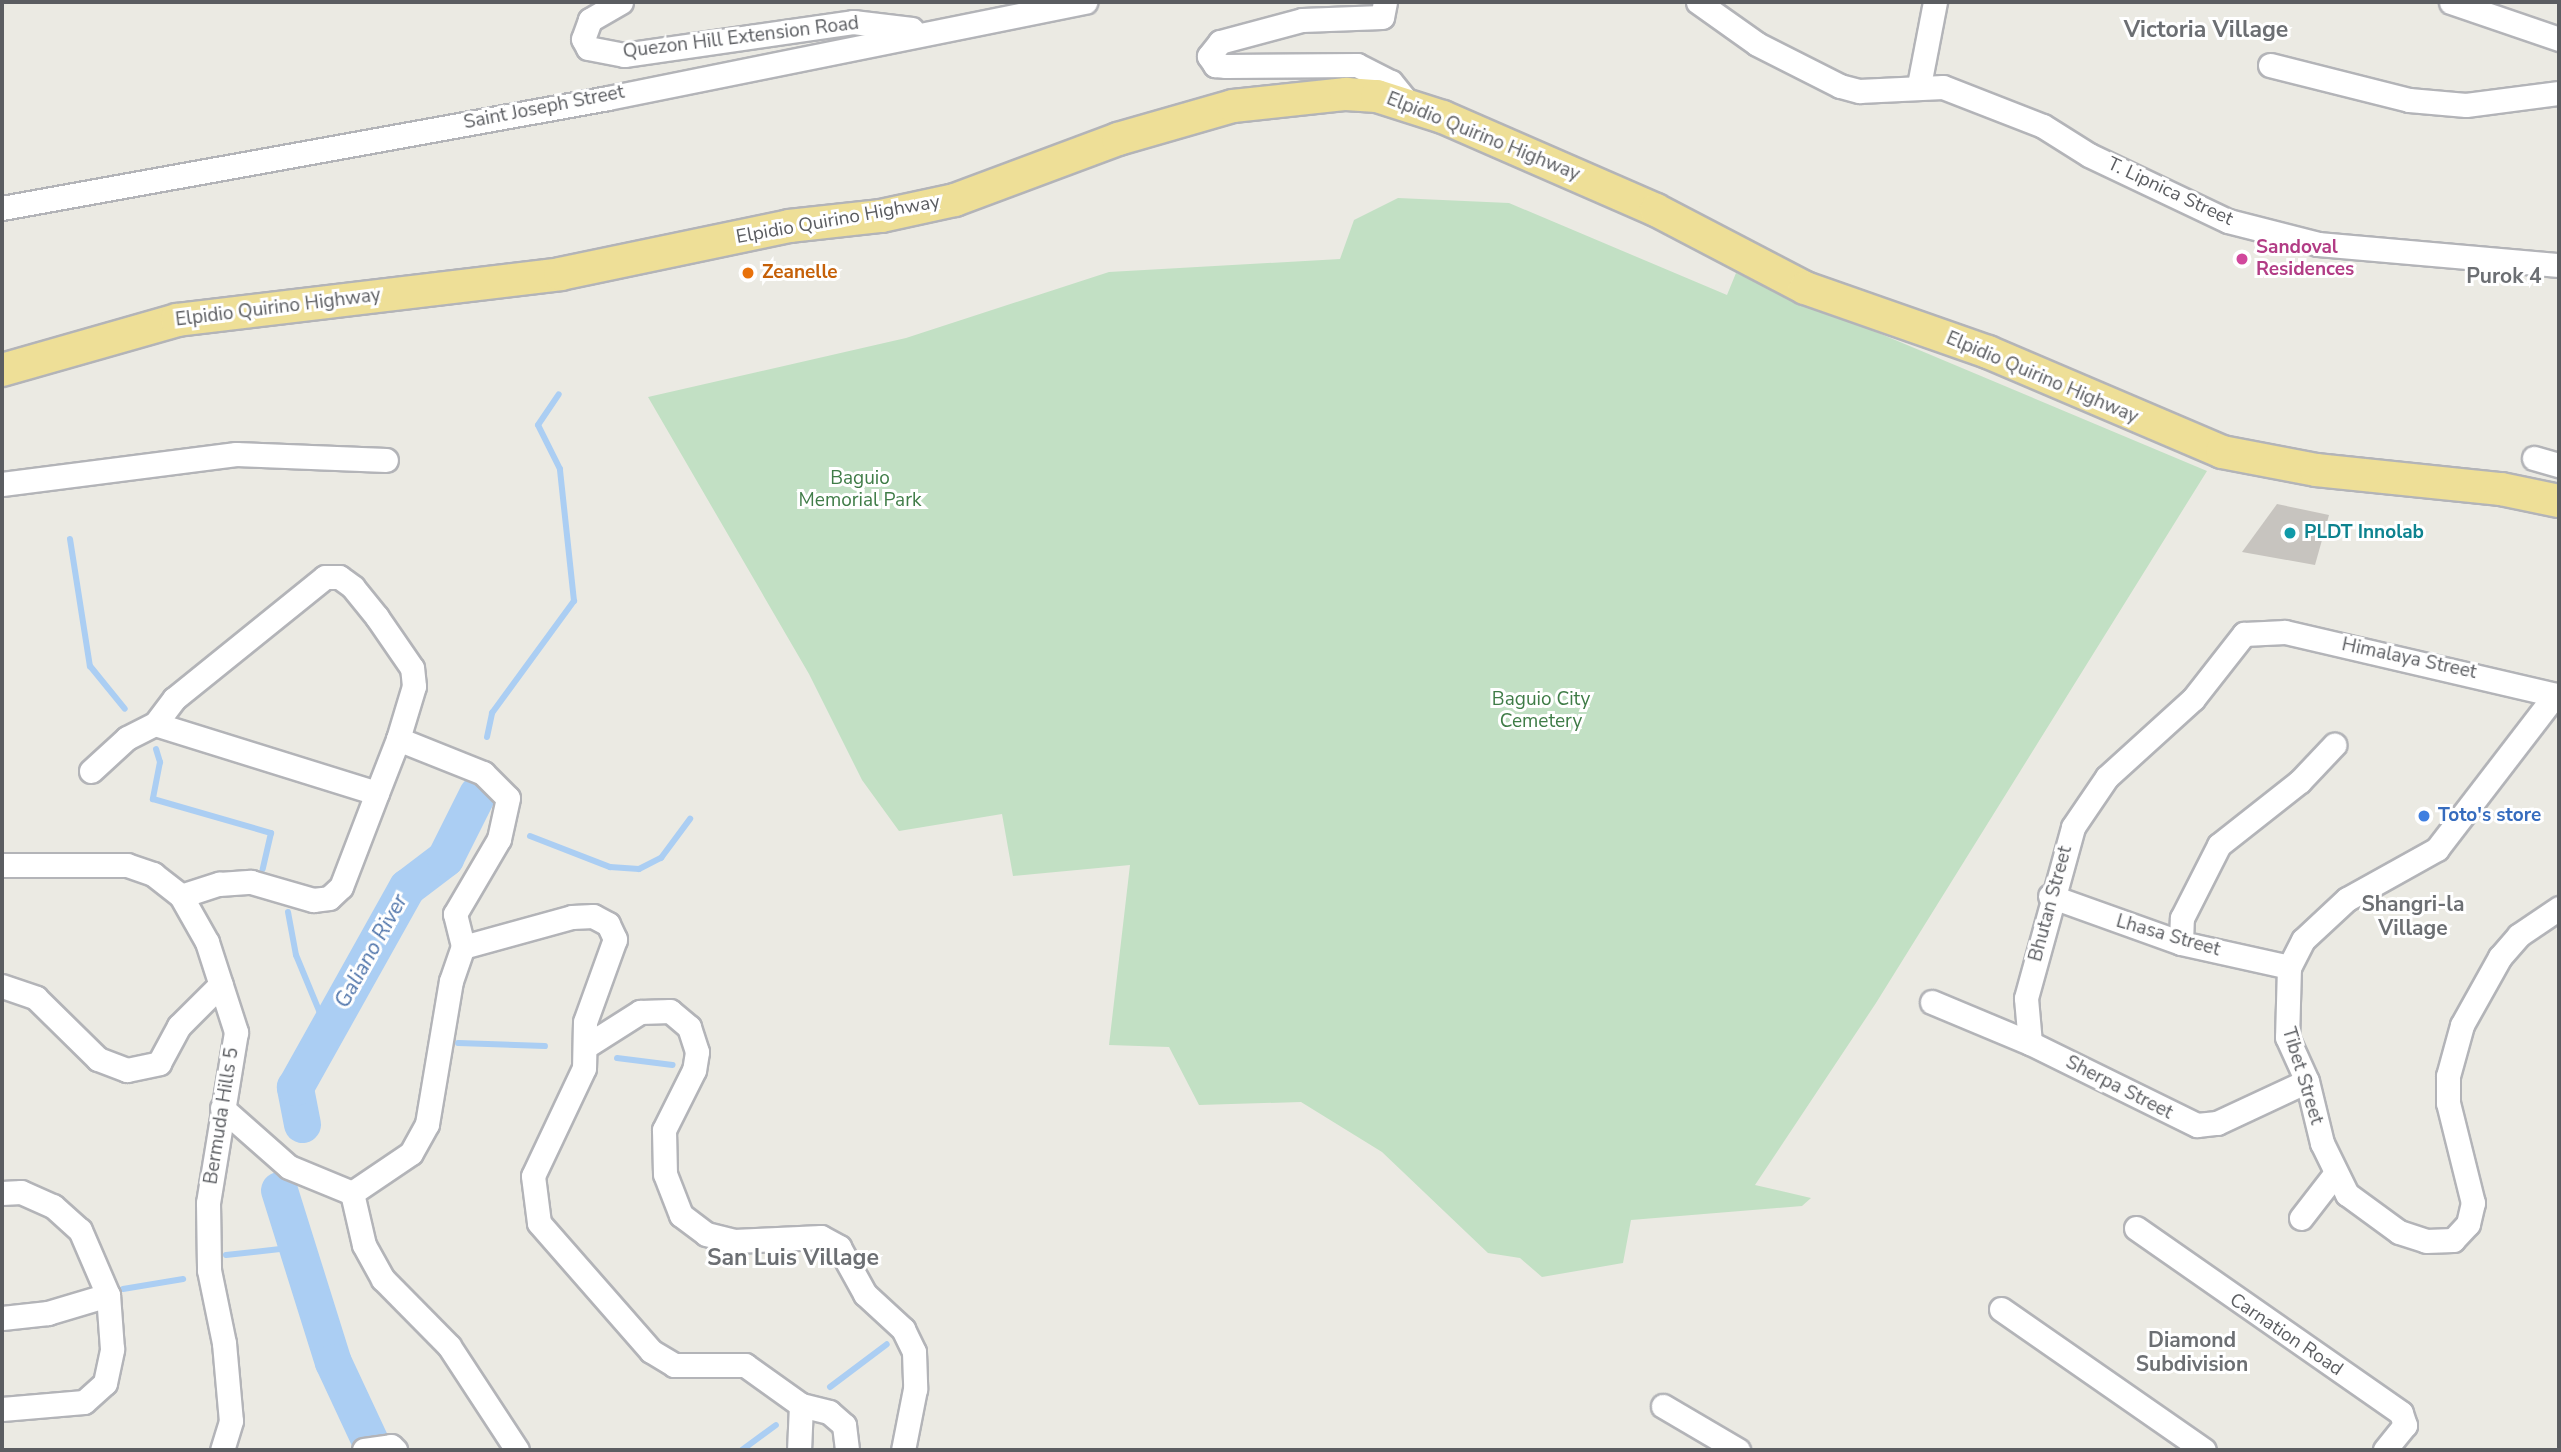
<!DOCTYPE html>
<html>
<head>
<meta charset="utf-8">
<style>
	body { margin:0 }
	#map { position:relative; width:2561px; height:1452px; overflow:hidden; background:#ebeae3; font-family:"Nunito Sans",sans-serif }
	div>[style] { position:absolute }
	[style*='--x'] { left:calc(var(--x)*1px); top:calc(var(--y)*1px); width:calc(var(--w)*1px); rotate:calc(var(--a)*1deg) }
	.green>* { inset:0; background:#c2e0c4 }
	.stream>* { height:6px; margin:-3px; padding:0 3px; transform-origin:3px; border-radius:3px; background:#abcef3 }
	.river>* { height:37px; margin:-18.5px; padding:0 18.5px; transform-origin:18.5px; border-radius:18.5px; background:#abcef3 }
	.building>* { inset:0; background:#c7c4bf }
	.roads { filter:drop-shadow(2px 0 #b3b4b8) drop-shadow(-2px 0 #b3b4b8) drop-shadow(0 2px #b3b4b8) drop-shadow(0 -2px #b3b4b8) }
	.minor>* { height:23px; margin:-11.5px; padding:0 11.5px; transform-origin:11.5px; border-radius:11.5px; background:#fff }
	.highway>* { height:32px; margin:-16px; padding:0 16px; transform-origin:16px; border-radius:16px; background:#eedf97 }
	.dots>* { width:19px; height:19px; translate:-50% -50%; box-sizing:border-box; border:4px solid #fff; border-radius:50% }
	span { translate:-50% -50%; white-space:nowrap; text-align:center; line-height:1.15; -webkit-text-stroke:6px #fff; paint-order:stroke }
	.street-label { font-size:19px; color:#5b5d61 }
	.hotel-label { font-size:19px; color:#b23c85; font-weight:700 }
	.left { translate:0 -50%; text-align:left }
	.food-label { font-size:19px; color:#c56008; font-weight:700 }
	.park-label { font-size:19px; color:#3f7c47 }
	.culture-label { font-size:19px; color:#0d838f; font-weight:700 }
	.shop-label { font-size:19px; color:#366cbe; font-weight:700 }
	.neighbourhood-label { font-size:21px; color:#6c6f73; font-weight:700 }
	.water-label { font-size:21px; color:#4f74aa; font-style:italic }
	.quarter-label { font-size:23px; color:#6c6f73; font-weight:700 }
	.frame { position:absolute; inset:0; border:4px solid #5b5d61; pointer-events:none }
</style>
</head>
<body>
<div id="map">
	<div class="green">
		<i style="clip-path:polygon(1398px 198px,1509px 203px,1727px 295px,1736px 273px,2207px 471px,1876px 1003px,1755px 1185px,1811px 1198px,1802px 1206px,1631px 1220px,1623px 1263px,1542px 1277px,1520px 1258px,1488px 1253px,1382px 1152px,1301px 1102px,1199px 1105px,1169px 1047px,1109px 1045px,1130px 865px,1013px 876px,1002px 814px,899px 831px,862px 780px,809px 674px,648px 397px,906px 338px,1109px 272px,1340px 259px,1354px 220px)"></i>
	</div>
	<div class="stream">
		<i style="--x:70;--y:539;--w:129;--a:81.1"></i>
		<i style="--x:90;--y:666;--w:55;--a:50.9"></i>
		<i style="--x:487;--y:737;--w:25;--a:-78"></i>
		<i style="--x:492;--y:713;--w:139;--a:-53.8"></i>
		<i style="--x:574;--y:601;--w:133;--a:-96.1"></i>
		<i style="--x:560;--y:469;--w:49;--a:-116.6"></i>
		<i style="--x:538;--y:425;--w:37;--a:-56"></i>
		<i style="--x:156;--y:749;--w:14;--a:73"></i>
		<i style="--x:160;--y:762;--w:38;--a:101"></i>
		<i style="--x:153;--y:799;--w:123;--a:16.1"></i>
		<i style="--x:271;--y:833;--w:37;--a:103"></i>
		<i style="--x:530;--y:836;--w:86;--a:21.2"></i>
		<i style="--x:610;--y:867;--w:29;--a:4"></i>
		<i style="--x:639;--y:869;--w:25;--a:-27"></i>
		<i style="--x:661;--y:858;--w:49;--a:-53.4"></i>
		<i style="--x:288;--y:912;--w:44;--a:79.5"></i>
		<i style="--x:296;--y:955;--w:81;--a:67.5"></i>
		<i style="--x:458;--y:1043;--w:87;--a:2"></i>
		<i style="--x:617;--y:1058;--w:56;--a:7.1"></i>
		<i style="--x:226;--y:1255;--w:72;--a:-6.3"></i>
		<i style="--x:123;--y:1289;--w:61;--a:-9.5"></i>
		<i style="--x:830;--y:1387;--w:71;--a:-37"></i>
		<i style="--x:742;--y:1450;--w:42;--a:-36.3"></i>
	</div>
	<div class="river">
		<i style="--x:302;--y:1124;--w:38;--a:-101"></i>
		<i style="--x:295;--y:1087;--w:229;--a:-60.8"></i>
		<i style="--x:407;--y:887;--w:48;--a:-37.3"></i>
		<i style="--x:445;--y:858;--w:72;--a:-63.4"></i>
		<i style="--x:279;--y:1190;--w:180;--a:72.6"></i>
		<i style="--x:333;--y:1362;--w:97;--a:65"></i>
	</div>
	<div class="building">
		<i style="clip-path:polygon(2277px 504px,2329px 515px,2315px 565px,2242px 552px)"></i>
	</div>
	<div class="roads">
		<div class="minor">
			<i style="--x:621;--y:2;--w:36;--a:150"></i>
			<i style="--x:590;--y:20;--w:20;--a:110"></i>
			<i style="--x:583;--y:39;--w:10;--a:61"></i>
			<i style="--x:588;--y:48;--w:37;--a:11"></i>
			<i style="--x:624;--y:55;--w:231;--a:-8.2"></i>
			<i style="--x:853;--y:22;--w:59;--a:6.8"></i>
			<i style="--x:1385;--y:2;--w:15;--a:101"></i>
			<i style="--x:1382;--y:17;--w:80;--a:177.9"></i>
			<i style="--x:1302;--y:20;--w:85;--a:165"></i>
			<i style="--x:1220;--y:42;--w:18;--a:128"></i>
			<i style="--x:1209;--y:56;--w:11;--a:56"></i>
			<i style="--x:1215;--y:65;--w:11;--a:5"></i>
			<i style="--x:1226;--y:66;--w:131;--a:-0.4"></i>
			<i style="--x:1357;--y:65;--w:38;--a:27"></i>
			<i style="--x:1391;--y:82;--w:28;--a:51"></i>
			<i style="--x:1698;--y:2;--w:72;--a:35.4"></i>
			<i style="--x:1757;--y:44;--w:93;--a:26.8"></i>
			<i style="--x:1840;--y:86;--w:20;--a:15"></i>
			<i style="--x:1859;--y:91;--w:84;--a:-2.7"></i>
			<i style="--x:1943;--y:87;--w:107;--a:21.3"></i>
			<i style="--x:2043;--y:126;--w:54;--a:32.2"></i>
			<i style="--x:2089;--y:155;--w:154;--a:25.4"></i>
			<i style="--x:2228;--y:221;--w:93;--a:14.3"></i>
			<i style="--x:2318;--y:244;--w:242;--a:5"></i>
			<i style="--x:2451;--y:2;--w:114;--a:18.9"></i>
			<i style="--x:2270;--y:65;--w:143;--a:14.1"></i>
			<i style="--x:2409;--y:100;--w:57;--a:5"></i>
			<i style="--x:2466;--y:105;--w:94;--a:-7.4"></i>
			<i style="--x:1919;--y:85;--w:85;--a:-79.1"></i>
			<i style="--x:2;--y:208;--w:616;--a:-10.29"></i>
			<i style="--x:608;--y:98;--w:487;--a:-11.4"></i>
			<i style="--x:2534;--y:458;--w:26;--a:16"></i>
			<i style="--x:2;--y:484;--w:236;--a:-7.3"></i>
			<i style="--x:236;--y:454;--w:150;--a:2.3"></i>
			<i style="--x:2555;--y:695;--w:194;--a:127.5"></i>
			<i style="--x:2437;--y:849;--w:103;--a:150.9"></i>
			<i style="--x:2347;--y:899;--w:60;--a:137"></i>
			<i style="--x:2303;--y:940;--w:30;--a:117"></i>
			<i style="--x:2289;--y:967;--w:70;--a:91.6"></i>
			<i style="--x:2287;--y:1037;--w:48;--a:65.6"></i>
			<i style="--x:2307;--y:1081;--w:64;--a:76.4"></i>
			<i style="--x:2322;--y:1143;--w:57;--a:63.9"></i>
			<i style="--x:2347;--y:1194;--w:64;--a:36.2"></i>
			<i style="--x:2399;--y:1232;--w:28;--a:18"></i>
			<i style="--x:2426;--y:1241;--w:27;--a:-2"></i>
			<i style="--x:2453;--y:1240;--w:22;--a:-47"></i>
			<i style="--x:2468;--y:1224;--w:22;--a:-77"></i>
			<i style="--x:2473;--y:1203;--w:103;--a:-104"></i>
			<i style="--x:2448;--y:1103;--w:27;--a:-90"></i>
			<i style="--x:2448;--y:1076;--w:53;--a:-74.6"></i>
			<i style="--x:2462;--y:1025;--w:78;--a:-60.8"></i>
			<i style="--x:2500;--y:957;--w:29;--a:-49"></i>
			<i style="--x:2519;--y:935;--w:48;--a:-34"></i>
			<i style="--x:398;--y:739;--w:92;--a:21.8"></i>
			<i style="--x:483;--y:773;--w:35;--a:45"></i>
			<i style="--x:508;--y:798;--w:42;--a:102.4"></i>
			<i style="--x:499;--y:839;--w:87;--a:120.4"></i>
			<i style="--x:455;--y:914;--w:34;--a:76"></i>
			<i style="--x:91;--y:771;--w:49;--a:-42.5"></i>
			<i style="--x:127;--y:738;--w:31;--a:-27"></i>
			<i style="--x:2;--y:865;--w:125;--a:0"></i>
			<i style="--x:127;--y:865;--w:28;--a:19"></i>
			<i style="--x:153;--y:874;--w:36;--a:38"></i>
			<i style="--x:181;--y:896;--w:53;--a:60.5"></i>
			<i style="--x:207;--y:942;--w:95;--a:72.1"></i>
			<i style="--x:236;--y:1032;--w:173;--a:99.3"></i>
			<i style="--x:208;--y:1203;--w:67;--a:89.1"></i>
			<i style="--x:209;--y:1270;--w:75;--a:78.4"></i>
			<i style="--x:224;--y:1343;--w:78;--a:84.9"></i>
			<i style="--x:231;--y:1421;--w:30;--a:107"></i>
			<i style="--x:181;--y:896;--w:40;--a:-18"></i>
			<i style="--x:219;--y:884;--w:32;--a:-4"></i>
			<i style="--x:251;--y:882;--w:65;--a:16.2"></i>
			<i style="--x:313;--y:900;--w:16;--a:-7"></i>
			<i style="--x:329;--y:898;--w:16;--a:-43"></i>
			<i style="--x:341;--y:887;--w:101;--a:-69"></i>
			<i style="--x:377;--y:793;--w:58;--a:-68.7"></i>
			<i style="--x:398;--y:739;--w:55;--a:-73.2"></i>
			<i style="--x:414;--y:686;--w:18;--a:-96"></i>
			<i style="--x:412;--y:668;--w:62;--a:-124.5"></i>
			<i style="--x:377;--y:617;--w:38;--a:-129"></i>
			<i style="--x:353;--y:587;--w:17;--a:-144"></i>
			<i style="--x:339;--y:577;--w:14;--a:180"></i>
			<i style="--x:325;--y:577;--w:194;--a:141.1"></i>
			<i style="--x:174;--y:699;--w:31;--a:127"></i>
			<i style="--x:155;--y:724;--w:232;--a:17.3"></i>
			<i style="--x:2050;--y:896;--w:139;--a:19.7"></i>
			<i style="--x:2181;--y:943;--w:111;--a:12.5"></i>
			<i style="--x:2181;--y:943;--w:25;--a:-88"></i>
			<i style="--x:2182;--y:918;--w:82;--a:-63.1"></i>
			<i style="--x:2219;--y:845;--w:103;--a:-38.3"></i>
			<i style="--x:2300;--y:781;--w:50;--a:-46.6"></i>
			<i style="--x:2;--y:986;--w:36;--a:19"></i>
			<i style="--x:36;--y:998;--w:87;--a:44.5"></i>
			<i style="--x:98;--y:1059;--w:31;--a:21"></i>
			<i style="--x:127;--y:1070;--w:33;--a:-12"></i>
			<i style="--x:159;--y:1063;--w:42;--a:-61.6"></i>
			<i style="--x:179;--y:1026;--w:59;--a:-45"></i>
			<i style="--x:1932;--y:1002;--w:106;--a:22.7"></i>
			<i style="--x:2030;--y:1043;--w:186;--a:26.2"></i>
			<i style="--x:2197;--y:1125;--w:20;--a:-6"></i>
			<i style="--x:2217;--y:1123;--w:99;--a:-25"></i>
			<i style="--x:2030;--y:1043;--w:45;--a:-95.1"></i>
			<i style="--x:2026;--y:998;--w:177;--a:-74.6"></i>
			<i style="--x:2073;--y:827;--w:60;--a:-55.8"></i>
			<i style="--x:2107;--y:777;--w:116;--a:-42.2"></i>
			<i style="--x:2193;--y:699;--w:83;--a:-51.9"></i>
			<i style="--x:2244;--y:634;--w:41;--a:-2.8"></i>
			<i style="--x:2285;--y:632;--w:281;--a:13.1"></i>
			<i style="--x:588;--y:1045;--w:62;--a:-32.4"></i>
			<i style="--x:640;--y:1012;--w:30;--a:-2"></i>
			<i style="--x:670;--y:1011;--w:25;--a:40"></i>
			<i style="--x:689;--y:1027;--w:26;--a:72"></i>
			<i style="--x:697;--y:1052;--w:18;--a:99"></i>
			<i style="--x:694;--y:1070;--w:67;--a:116.6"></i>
			<i style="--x:664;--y:1130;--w:44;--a:88.7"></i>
			<i style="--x:665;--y:1174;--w:44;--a:68.7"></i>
			<i style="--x:681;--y:1215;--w:31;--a:37"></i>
			<i style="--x:706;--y:1234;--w:29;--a:14"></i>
			<i style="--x:734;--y:1241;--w:87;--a:-2.6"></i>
			<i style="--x:821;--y:1237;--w:21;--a:29"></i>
			<i style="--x:839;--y:1247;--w:54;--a:61"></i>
			<i style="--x:865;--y:1294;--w:52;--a:42.6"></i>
			<i style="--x:903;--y:1329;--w:25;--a:64"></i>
			<i style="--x:914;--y:1352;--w:37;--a:88"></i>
			<i style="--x:915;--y:1389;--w:62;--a:101.1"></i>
			<i style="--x:222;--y:1108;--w:89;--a:41.4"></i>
			<i style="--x:289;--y:1167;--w:68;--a:22.4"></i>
			<i style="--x:352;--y:1193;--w:53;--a:77"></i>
			<i style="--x:364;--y:1245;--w:39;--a:61"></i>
			<i style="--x:383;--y:1279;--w:94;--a:45.4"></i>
			<i style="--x:449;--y:1346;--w:124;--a:56.8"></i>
			<i style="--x:2;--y:1193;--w:19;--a:-3"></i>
			<i style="--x:21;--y:1192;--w:35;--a:24"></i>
			<i style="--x:53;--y:1206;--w:36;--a:42"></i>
			<i style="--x:80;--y:1230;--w:71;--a:66.7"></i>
			<i style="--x:108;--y:1295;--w:63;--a:163.3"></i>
			<i style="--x:48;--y:1313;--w:46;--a:173.8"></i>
			<i style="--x:352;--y:1193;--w:71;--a:-34.1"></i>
			<i style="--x:411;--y:1153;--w:33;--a:-61"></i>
			<i style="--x:427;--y:1124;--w:145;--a:-80.5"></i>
			<i style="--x:451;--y:981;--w:36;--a:-71"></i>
			<i style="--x:463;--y:947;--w:113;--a:-15.4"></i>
			<i style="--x:572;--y:917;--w:21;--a:-3"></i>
			<i style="--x:593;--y:916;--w:17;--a:28"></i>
			<i style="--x:608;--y:924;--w:17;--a:65"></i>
			<i style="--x:615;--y:939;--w:88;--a:109.9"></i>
			<i style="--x:585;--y:1022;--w:46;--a:91.2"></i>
			<i style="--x:584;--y:1068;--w:119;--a:115.3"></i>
			<i style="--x:533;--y:1176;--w:47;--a:82.7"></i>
			<i style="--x:539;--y:1223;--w:170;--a:48.8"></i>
			<i style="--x:651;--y:1351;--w:27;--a:31"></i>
			<i style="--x:674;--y:1365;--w:71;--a:0"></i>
			<i style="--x:745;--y:1365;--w:69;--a:35.5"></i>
			<i style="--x:801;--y:1405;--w:45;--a:92.5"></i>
			<i style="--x:2301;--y:1218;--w:56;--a:-52.3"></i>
			<i style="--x:2136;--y:1228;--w:323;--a:34.9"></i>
			<i style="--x:2401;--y:1413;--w:13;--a:72"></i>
			<i style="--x:2405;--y:1425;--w:32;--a:129"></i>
			<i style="--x:2001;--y:1309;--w:247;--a:34.8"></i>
			<i style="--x:801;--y:1405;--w:29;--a:14"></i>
			<i style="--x:829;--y:1412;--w:20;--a:41"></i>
			<i style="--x:844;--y:1425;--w:25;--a:83"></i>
			<i style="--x:1663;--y:1406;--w:87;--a:30.4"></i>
			<i style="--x:2;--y:1409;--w:82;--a:-4.9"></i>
			<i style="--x:84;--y:1402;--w:28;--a:-42"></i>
			<i style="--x:105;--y:1383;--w:35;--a:-78"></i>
			<i style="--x:112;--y:1349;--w:54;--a:-94.2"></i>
			<i style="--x:364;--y:1450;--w:27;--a:-8"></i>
			<i style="--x:391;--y:1446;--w:6;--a:45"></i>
		</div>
		<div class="highway">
			<i style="--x:2;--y:370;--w:182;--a:-15.9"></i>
			<i style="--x:177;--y:320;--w:386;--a:-6.8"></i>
			<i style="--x:560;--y:274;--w:234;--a:-11.8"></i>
			<i style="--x:789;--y:226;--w:93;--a:-6.2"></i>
			<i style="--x:881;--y:216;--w:76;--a:-12.2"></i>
			<i style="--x:955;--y:200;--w:174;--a:-20.5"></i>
			<i style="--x:1118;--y:139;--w:120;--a:-16"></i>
			<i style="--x:1233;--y:106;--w:114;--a:-6.1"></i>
			<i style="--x:1346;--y:94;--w:31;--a:4"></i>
			<i style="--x:1377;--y:96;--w:69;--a:17.7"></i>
			<i style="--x:1443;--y:117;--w:232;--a:23.6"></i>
			<i style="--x:1656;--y:210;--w:168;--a:27.6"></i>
			<i style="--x:1805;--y:288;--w:194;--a:19.3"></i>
			<i style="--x:1988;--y:352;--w:254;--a:23.1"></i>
			<i style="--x:2222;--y:452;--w:96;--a:10.8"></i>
			<i style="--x:2316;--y:470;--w:186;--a:5.9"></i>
			<i style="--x:2501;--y:489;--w:59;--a:11.7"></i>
		</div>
	</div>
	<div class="dots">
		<i style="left:2242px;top:259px;background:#d1479c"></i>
		<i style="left:748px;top:273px;background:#e8710a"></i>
		<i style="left:2290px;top:533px;background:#0f9aa8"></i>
		<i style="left:2424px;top:816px;background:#3f7fe0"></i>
	</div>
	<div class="street-label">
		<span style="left:741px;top:38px;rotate:-7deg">Quezon Hill Extension Road</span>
		<span style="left:544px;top:108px;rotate:-11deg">Saint Joseph Street</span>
		<span style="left:1483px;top:137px;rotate:22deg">Elpidio Quirino Highway</span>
		<span style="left:2170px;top:192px;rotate:25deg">T. Lipnica Street</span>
		<span style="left:838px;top:220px;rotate:-10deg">Elpidio Quirino Highway</span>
		<span style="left:278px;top:308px;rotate:-7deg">Elpidio Quirino Highway</span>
		<span style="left:2042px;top:378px;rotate:23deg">Elpidio Quirino Highway</span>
		<span style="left:2409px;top:659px;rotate:12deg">Himalaya Street</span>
		<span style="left:2051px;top:904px;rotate:-75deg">Bhutan Street</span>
		<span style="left:2168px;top:936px;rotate:16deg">Lhasa Street</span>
		<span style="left:2302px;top:1076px;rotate:73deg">Tibet Street</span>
		<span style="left:2119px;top:1088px;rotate:27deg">Sherpa Street</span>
		<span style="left:222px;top:1116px;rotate:-81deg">Bermuda Hills 5</span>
		<span style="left:2286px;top:1335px;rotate:34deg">Carnation Road</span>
	</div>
	<div class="hotel-label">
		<span class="left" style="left:2256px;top:259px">Sandoval<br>Residences</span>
	</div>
	<div class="food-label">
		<span class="left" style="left:762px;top:273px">Zeanelle</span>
	</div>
	<div class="park-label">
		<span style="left:860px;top:490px">Baguio<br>Memorial Park</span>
		<span style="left:1541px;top:711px">Baguio City<br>Cemetery</span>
	</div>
	<div class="culture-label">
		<span class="left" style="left:2304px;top:533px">PLDT Innolab</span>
	</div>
	<div class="shop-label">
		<span class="left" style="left:2438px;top:816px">Toto's store</span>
	</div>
	<div class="neighbourhood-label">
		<span style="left:2504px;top:276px">Purok 4</span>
		<span style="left:2413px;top:916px">Shangri-la<br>Village</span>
		<span style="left:2192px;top:1352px">Diamond<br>Subdivision</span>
	</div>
	<div class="water-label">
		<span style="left:371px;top:951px;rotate:-61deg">Galiano River</span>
	</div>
	<div class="quarter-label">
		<span style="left:2206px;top:30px">Victoria Village</span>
		<span style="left:793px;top:1258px">San Luis Village</span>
	</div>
	<div class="frame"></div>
</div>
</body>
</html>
